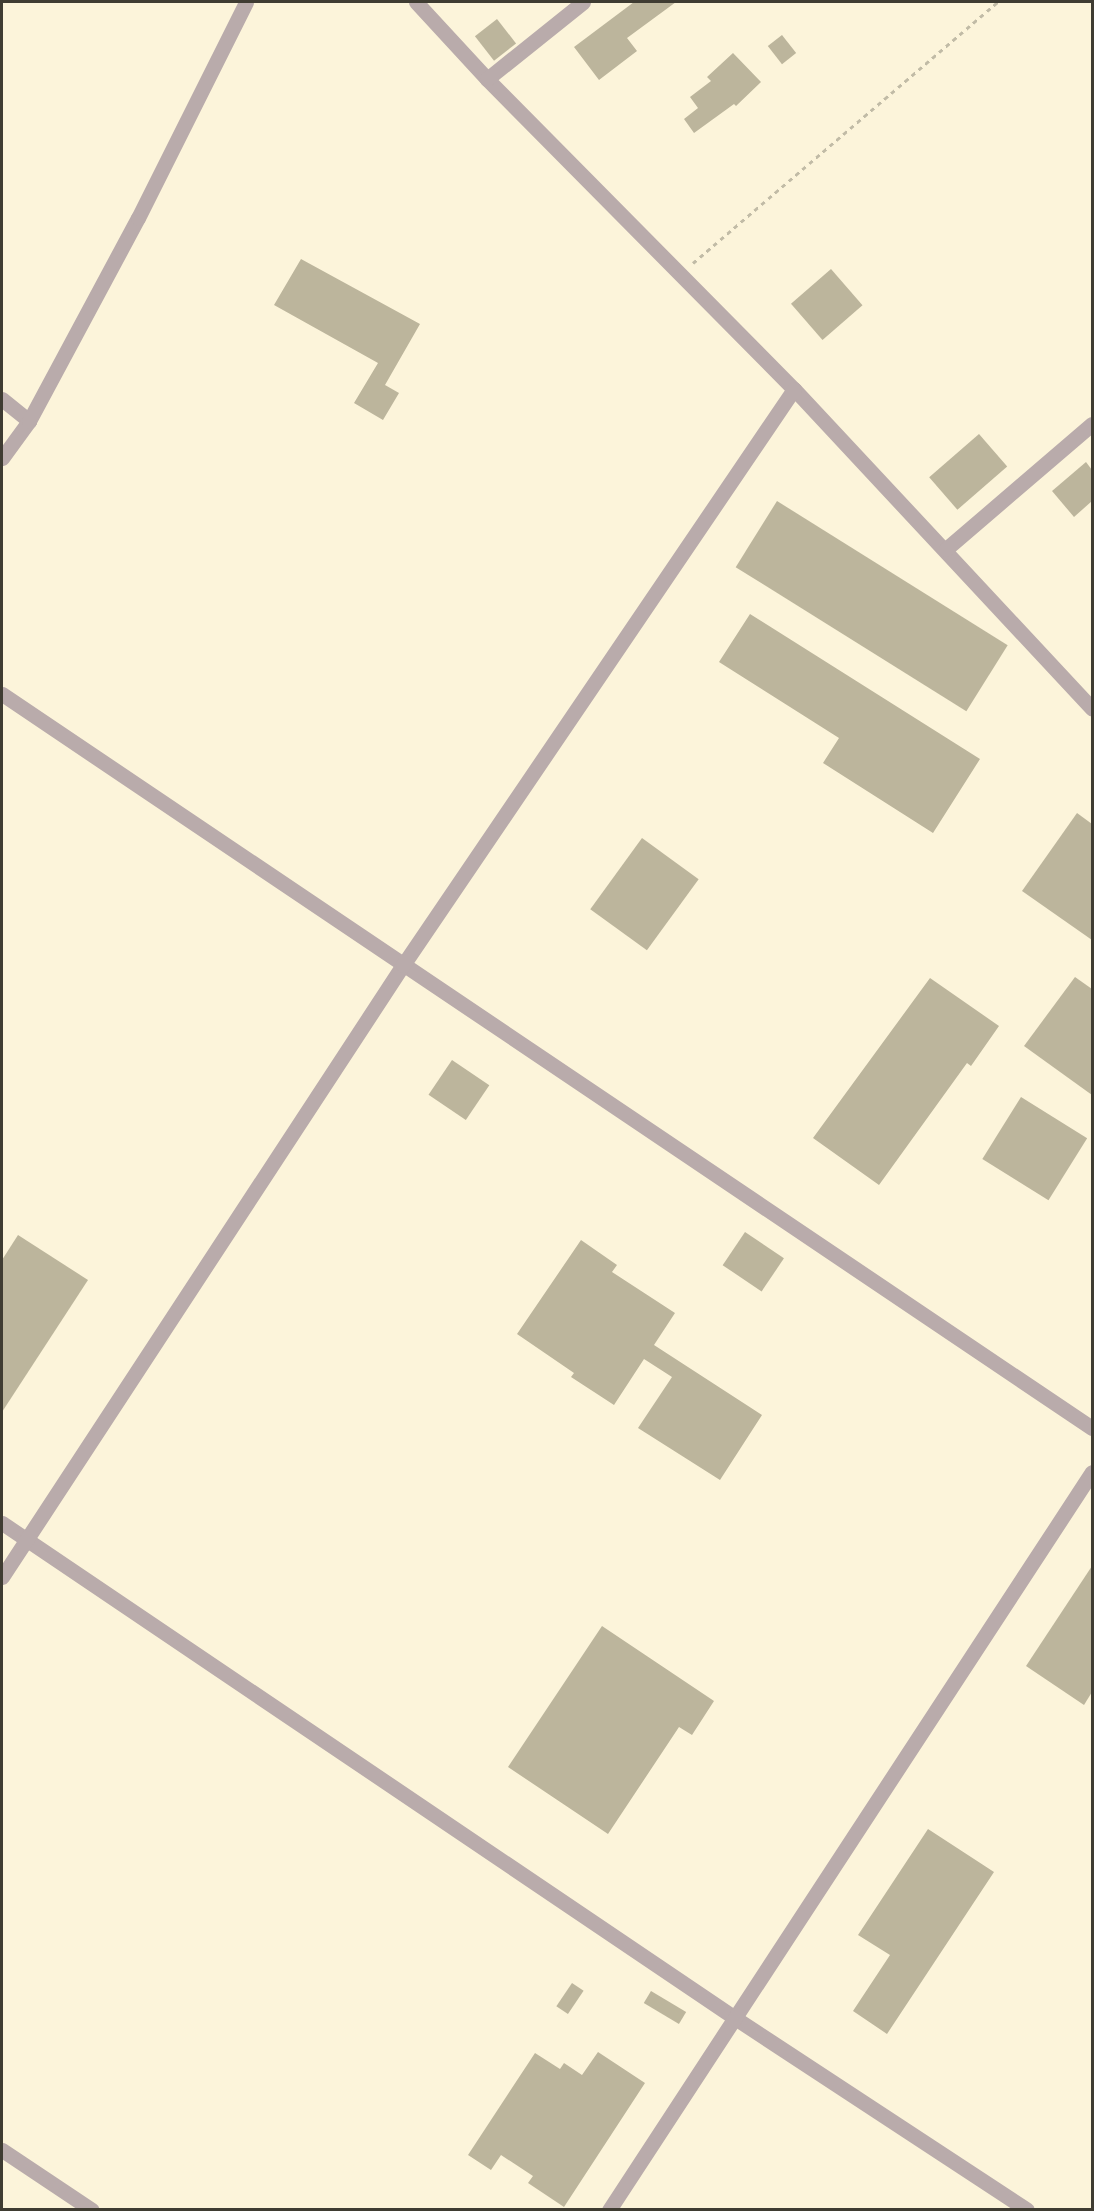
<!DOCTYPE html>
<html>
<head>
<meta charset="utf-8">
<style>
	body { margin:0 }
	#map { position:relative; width:1094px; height:2211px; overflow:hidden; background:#fcf4da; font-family:"Archivo Narrow",sans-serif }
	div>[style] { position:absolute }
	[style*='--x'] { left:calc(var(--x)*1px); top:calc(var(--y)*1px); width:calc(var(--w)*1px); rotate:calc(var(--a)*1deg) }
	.building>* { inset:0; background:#bcb59c; transform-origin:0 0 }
	.path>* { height:3px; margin-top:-1.5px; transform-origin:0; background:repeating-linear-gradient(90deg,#c1bba6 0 4.5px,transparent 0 9px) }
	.minor>* { height:15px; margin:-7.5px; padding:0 7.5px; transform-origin:7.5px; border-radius:7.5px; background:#b9abab }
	span { translate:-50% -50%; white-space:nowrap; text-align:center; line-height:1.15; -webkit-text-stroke:5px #fff; paint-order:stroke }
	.frame { position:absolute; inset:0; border:3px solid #3f3c32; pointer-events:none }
</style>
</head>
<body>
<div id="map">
	<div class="building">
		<i style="clip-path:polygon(634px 2px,676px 2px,627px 38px,637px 51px,599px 80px,574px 47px)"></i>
		<i style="left:497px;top:19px;width:31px;height:28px;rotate:52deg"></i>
		<i style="left:782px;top:35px;width:23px;height:18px;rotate:52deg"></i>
		<i style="clip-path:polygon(733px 53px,761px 82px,736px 106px,734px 104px,694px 133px,684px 119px,698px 108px,690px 97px,711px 81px,707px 77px)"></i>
		<i style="clip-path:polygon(301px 259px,420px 324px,385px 385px,399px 393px,383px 420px,354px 403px,378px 363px,274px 305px)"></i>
		<i style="left:831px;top:269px;width:48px;height:53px;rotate:49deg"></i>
		<i style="left:979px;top:434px;width:43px;height:66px;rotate:49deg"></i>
		<i style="clip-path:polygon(1086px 462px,1092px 470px,1092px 501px,1074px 517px,1052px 491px)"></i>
		<i style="left:777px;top:501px;width:272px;height:78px;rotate:32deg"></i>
		<i style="clip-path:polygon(750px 614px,980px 759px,933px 833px,823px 763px,839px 738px,719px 662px)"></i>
		<i style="clip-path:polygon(1077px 813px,1092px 824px,1092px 940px,1022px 891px)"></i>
		<i style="left:642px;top:838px;width:70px;height:88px;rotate:36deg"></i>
		<i style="clip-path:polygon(1075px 977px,1092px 989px,1092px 1095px,1024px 1046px)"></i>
		<i style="clip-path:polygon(930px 978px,999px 1026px,971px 1066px,967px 1063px,879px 1185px,813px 1138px)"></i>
		<i style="left:452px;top:1060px;width:45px;height:42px;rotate:34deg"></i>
		<i style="left:1021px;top:1097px;width:78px;height:73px;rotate:32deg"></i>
		<i style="left:745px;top:1232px;width:47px;height:40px;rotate:34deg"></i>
		<i style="clip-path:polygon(18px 1235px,88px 1280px,2px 1412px,2px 1260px)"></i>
		<i style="clip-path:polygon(581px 1240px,617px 1265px,612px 1272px,675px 1313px,654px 1345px,762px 1415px,720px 1480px,638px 1428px,672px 1377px,644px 1359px,614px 1405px,571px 1377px,574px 1373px,517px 1334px)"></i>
		<i style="clip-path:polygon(1092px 1566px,1092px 1692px,1084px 1705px,1026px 1666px)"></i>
		<i style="clip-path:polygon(602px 1626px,714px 1701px,692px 1735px,679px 1727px,608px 1834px,508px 1767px)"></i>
		<i style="clip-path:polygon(928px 1829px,994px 1872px,887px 2034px,853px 2011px,890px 1955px,858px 1935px)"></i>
		<i style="left:572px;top:1983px;width:14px;height:28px;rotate:34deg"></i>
		<i style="left:651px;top:1991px;width:41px;height:14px;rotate:31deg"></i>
		<i style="clip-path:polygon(598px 2052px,645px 2083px,564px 2207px,528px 2183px,533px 2176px,501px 2155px,491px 2170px,468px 2155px,535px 2053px,560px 2069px,564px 2063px,582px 2075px)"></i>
	</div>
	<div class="path">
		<i style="--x:693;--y:263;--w:401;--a:-40.6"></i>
	</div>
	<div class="minor">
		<i style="--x:416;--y:2;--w:105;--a:47.3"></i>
		<i style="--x:487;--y:79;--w:436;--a:45.3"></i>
		<i style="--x:794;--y:389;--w:437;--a:47"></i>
		<i style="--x:487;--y:79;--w:123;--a:-38.7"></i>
		<i style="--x:2;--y:399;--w:35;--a:39"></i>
		<i style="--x:2;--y:458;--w:46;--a:-53.9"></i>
		<i style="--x:29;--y:421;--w:230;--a:-61.8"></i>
		<i style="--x:138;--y:218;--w:241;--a:-63.4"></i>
		<i style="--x:946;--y:549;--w:192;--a:-40.6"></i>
		<i style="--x:2;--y:694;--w:1314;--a:33.96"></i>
		<i style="--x:2;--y:1523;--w:884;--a:34.03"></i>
		<i style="--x:735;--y:2018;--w:349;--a:33.3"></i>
		<i style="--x:2;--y:1577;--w:732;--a:-56.77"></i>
		<i style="--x:403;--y:965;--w:696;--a:-55.83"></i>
		<i style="--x:2;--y:2150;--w:108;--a:33.7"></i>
		<i style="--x:609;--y:2210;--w:882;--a:-56.8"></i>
	</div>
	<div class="frame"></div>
</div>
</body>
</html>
